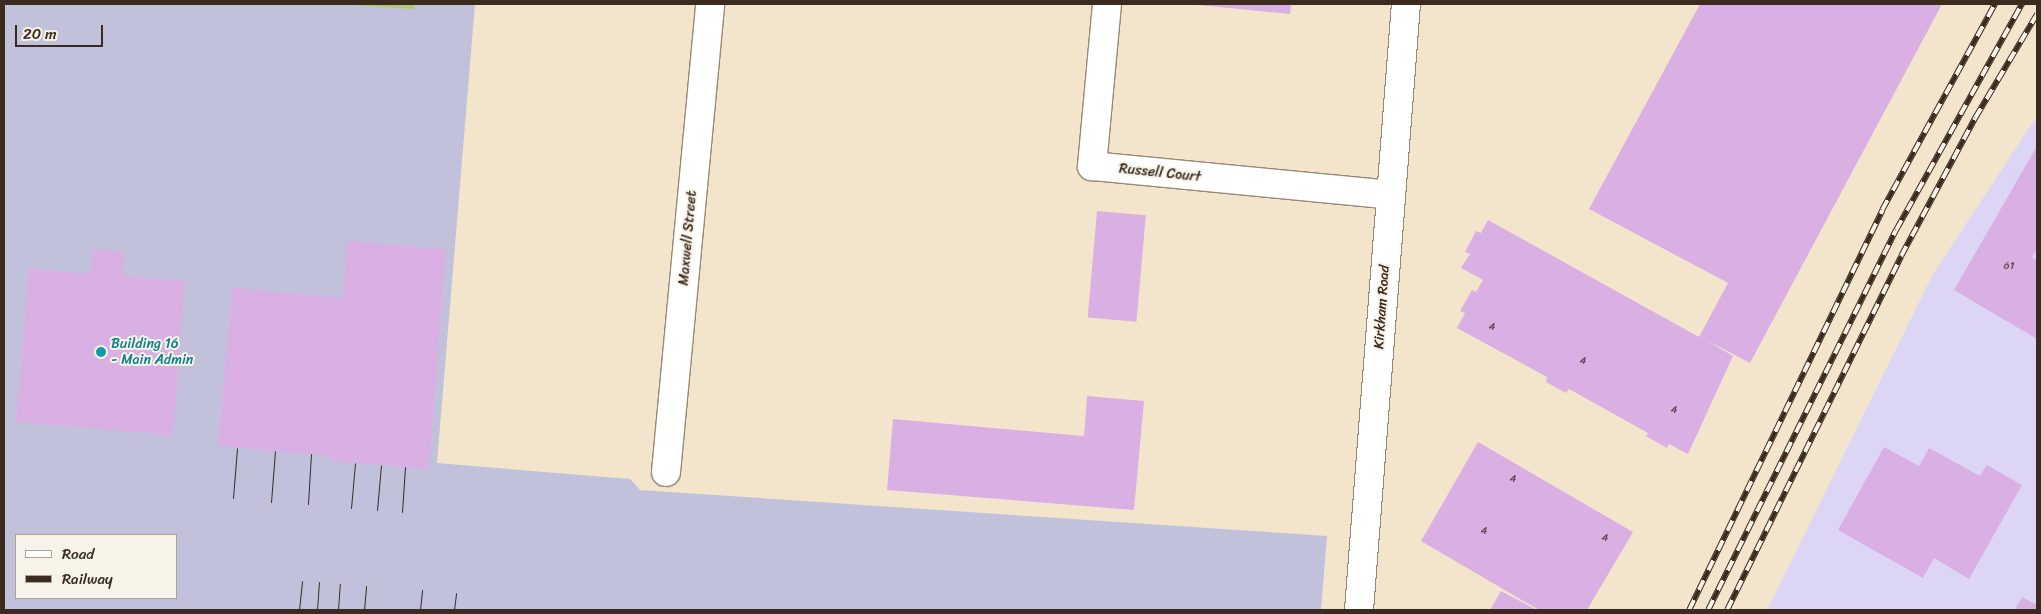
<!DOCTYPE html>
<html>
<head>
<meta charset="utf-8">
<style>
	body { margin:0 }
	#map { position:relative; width:2041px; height:614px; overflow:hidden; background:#f3e5cc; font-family:Sriracha,sans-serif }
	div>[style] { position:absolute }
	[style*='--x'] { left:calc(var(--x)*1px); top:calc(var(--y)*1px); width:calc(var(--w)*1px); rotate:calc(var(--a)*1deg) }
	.built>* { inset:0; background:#ddd5f6 }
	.industrial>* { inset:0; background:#c2c1dc }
	.green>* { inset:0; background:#acc970 }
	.building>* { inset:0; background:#dab0e4; transform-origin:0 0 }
	.roads { filter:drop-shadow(1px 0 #978875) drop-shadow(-1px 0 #978875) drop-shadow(0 1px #978875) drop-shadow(0 -1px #978875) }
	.minor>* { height:28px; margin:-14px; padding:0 14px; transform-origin:14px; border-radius:14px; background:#fff }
	.tram>* { height:1px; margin:-0.5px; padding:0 0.5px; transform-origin:0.5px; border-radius:0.5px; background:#3b2a1e }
	.rail>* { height:5.5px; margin-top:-2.75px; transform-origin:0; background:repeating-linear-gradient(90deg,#f7f3e8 0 11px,#3b2a1e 0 22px); box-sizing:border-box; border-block:1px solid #3b2a1e }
	.dots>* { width:14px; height:14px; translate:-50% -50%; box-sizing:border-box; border:2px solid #f7f3e8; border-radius:50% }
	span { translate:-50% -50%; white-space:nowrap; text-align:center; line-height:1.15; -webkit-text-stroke:4px #f7f3e8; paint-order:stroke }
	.number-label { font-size:11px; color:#634c50 }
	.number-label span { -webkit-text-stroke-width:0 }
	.street-label { font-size:14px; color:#3b2a1e }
	.culture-label { font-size:14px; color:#0d838f }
	.left { translate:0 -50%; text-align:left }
	.frame { position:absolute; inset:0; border:5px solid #3b2a1e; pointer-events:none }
	.legend { position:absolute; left:15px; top:534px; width:162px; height:65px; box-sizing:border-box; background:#f7f3e8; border:1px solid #aca397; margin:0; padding:6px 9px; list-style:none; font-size:15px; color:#3b2a1e }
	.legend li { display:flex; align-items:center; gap:10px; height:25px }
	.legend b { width:25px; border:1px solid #aca397 }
	.scale { position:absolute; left:15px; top:25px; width:88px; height:22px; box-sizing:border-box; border:2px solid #3b2a1e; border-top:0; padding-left:6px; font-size:15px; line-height:18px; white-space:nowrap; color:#3b2a1e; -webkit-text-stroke:4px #f7f3e8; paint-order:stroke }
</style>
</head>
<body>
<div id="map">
	<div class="built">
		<i style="clip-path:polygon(2037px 116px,2037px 610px,1767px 610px,1933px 274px)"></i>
	</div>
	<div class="industrial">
		<i style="clip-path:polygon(evenodd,4px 4px,475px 4px,437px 463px,630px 479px,640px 490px,1327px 536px,1321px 610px,4px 610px,4px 4px,16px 535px,176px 535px,176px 598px,16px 598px,16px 535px)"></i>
	</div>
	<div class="green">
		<i style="clip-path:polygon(336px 4px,414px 4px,414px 9px)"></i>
	</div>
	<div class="building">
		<i style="clip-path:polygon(1188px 4px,1291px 4px,1290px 14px)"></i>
		<i style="clip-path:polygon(1700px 4px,1942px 4px,1750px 363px,1706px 340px,1733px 356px,1688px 454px,1669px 444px,1667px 448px,1646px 436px,1648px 433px,1569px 389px,1566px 393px,1546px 382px,1547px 377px,1457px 328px,1465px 313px,1460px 311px,1472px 290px,1476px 292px,1483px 280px,1461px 268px,1470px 254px,1465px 252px,1476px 231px,1481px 233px,1488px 220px,1699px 337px,1728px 283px,1589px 209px)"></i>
		<i style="clip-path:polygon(2037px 146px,2037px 249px,2032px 257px,2037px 260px,2037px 339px,1954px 290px)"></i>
		<i style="left:1097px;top:211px;width:49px;height:107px;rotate:5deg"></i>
		<i style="clip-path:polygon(347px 241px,446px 249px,429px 469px,330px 461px,331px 456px,218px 446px,232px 288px,343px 298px)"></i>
		<i style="clip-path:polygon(93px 249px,125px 252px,123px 276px,185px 281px,173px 435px,16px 422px,29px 269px,91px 274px)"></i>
		<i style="clip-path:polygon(1087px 396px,1144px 401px,1134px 510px,887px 490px,893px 419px,1084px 436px)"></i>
		<i style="clip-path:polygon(1478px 442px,1633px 532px,1587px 610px,1539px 610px,1421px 541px)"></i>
		<i style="clip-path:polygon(1884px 447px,1919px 466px,1929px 448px,1980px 476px,1987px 465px,2022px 485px,1969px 579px,1934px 558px,1923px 578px,1838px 530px)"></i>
		<i style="clip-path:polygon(1501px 591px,1537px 610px,1490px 610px)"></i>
		<i style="clip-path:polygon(2022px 597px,2037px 605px,2037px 610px,2015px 610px)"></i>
	</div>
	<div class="roads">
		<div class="minor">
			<i style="--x:1107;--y:4;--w:163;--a:95.3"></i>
			<i style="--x:1092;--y:166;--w:300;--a:5.5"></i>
			<i style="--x:666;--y:472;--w:470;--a:-84.6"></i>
			<i style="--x:1359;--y:610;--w:608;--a:-85.57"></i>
		</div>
	</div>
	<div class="tram">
		<i style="--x:233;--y:498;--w:50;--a:-85.4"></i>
		<i style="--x:271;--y:502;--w:51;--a:-85.5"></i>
		<i style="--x:308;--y:504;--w:50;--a:-86.6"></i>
		<i style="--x:351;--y:508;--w:45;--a:-84.9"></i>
		<i style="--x:377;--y:510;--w:45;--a:-84.9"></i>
		<i style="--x:402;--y:512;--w:45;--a:-86.2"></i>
		<i style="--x:299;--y:610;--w:29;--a:-84"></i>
		<i style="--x:317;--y:610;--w:28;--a:-86"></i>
		<i style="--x:338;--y:610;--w:26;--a:-86"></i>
		<i style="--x:364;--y:610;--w:24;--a:-85"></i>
		<i style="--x:420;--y:610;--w:20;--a:-84"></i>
		<i style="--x:454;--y:610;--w:17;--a:-83"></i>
	</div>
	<div class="rail">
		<i style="--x:1689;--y:610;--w:444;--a:-64.2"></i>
		<i style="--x:1882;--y:210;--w:235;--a:-61.3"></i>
		<i style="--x:1708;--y:610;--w:424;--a:-63.7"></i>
		<i style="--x:1896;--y:230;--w:259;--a:-60.9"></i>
		<i style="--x:1727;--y:610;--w:394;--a:-63.8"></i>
		<i style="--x:1901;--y:256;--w:157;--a:-61.8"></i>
		<i style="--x:1975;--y:118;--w:121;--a:-59.2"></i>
	</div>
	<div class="dots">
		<i style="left:101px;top:352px;background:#0f9aa8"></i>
	</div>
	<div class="number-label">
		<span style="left:2009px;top:266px">61</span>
		<span style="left:1492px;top:327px">4</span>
		<span style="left:1583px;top:361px">4</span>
		<span style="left:1674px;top:410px">4</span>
		<span style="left:1513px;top:479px">4</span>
		<span style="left:1484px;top:531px">4</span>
		<span style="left:1605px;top:538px">4</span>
	</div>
	<div class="street-label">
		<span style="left:1160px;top:173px;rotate:6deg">Russell Court</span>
		<span style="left:688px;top:238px;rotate:-85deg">Maxwell Street</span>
		<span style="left:1382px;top:307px;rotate:-86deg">Kirkham Road</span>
	</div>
	<div class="culture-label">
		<span class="left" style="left:111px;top:352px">Building 16<br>- Main Admin</span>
	</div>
	<div class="frame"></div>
	<ul class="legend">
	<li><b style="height:6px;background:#fff"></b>Road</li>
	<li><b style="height:6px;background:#3b2a1e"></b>Railway</li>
	</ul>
	<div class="scale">20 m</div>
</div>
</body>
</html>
